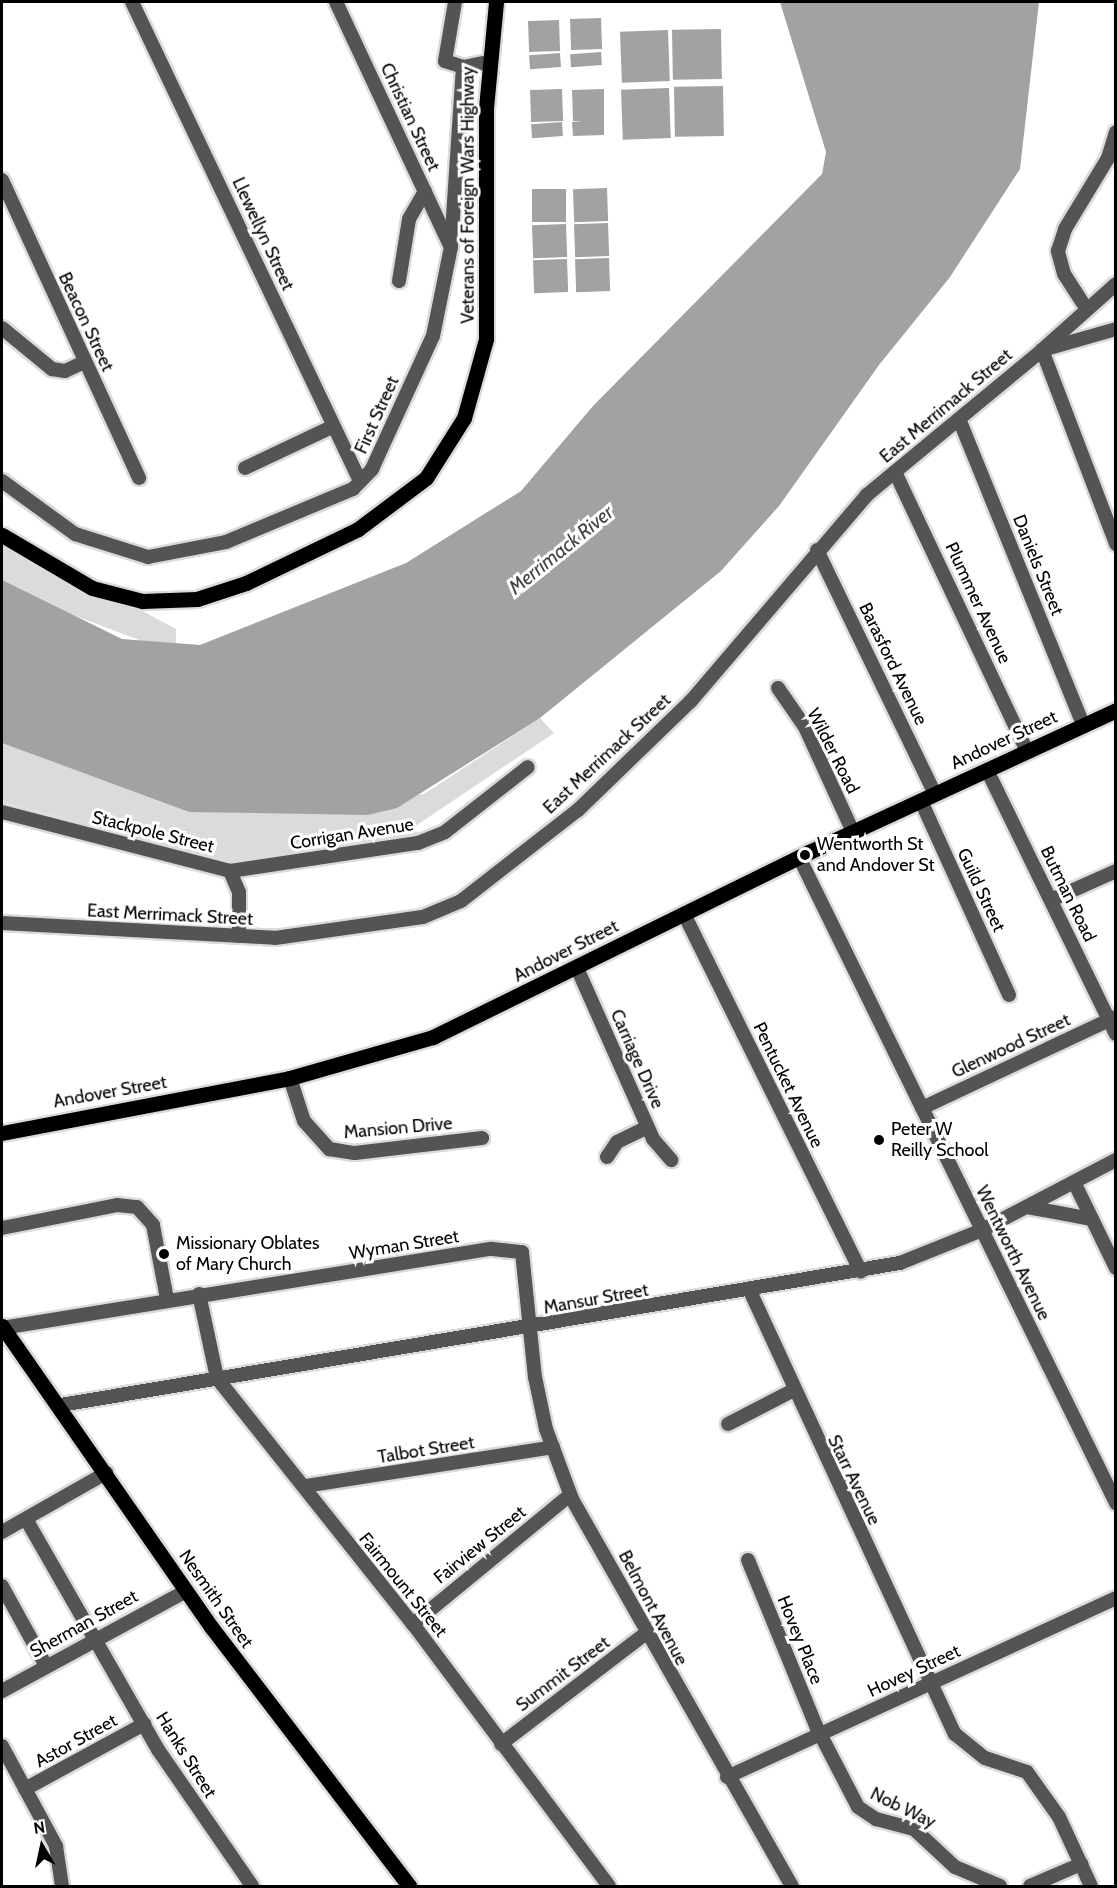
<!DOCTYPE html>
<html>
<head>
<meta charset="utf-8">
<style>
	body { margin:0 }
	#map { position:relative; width:1117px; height:1888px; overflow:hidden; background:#fff; font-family:Cabin,sans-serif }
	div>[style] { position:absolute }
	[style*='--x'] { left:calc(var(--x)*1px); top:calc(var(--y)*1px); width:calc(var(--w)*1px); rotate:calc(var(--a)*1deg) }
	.green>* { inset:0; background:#dbdbdb }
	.water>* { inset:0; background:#a2a2a2; transform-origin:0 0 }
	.roads { filter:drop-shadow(2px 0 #dbdbdb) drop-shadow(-2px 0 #dbdbdb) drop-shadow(0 2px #dbdbdb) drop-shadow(0 -2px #dbdbdb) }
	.minor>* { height:14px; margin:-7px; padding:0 7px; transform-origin:7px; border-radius:7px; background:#545454 }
	.major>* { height:15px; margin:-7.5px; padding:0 7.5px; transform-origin:7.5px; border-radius:7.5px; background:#000 }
	.dots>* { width:16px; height:16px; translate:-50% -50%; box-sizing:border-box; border:3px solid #fff; border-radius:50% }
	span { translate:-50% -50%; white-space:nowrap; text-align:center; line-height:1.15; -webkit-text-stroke:6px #fff; paint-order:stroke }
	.street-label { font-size:18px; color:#000 }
	.poi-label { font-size:18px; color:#000 }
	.left { translate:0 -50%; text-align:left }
	.water-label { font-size:20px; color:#434343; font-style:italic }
	.frame { position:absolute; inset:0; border:3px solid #000; pointer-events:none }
	.north { position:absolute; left:12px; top:1816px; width:60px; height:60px; -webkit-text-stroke:4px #fff; paint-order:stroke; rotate:351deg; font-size:16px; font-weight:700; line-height:24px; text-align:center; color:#000 }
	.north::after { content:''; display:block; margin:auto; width:21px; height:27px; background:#000; clip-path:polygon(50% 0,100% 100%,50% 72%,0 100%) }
</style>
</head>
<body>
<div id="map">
	<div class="green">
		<i style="clip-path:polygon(2px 536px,176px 629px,176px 654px,2px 588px)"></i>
		<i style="clip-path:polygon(540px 718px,554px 733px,414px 827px,422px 840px,238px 864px,2px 802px,2px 743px,189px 812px,424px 794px)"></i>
	</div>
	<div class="water">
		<i style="clip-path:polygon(780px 2px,1039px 2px,1020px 169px,950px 277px,879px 365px,779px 506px,721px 571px,540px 718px,397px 808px,368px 815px,189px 812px,2px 743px,2px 580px,122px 639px,200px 645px,406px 563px,521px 491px,593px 406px,822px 174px,826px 152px)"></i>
		<i style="left:601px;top:18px;width:31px;height:31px;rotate:88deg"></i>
		<i style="left:559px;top:20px;width:31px;height:31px;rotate:88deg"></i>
		<i style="left:721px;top:29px;width:50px;height:49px;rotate:89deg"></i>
		<i style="left:668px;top:30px;width:51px;height:48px;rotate:88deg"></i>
		<i style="left:601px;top:52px;width:13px;height:31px;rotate:86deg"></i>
		<i style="left:560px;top:53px;width:14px;height:31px;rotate:86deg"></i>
		<i style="left:723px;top:86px;width:50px;height:49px;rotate:89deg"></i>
		<i style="left:669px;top:88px;width:50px;height:48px;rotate:88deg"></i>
		<i style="left:562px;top:89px;width:32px;height:32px;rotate:88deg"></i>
		<i style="clip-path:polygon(604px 89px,604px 135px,573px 136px,572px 122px,582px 121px,573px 121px,572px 90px)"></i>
		<i style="left:562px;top:122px;width:14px;height:31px;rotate:86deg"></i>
		<i style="left:607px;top:188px;width:33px;height:34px;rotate:88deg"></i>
		<i style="left:566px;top:189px;width:33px;height:34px;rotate:90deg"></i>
		<i style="left:608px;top:223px;width:33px;height:34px;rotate:88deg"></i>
		<i style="left:566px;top:224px;width:33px;height:34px;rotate:88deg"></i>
		<i style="left:609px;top:258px;width:33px;height:34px;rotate:88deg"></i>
		<i style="left:567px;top:259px;width:33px;height:34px;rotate:88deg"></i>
	</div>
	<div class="roads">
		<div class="minor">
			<i style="--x:132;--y:2;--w:530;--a:64.55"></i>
			<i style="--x:336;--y:2;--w:268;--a:64.9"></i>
			<i style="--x:455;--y:2;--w:60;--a:99.6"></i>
			<i style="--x:445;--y:61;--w:19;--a:18"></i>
			<i style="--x:463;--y:67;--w:25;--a:-11"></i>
			<i style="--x:2;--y:180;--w:328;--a:65.3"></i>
			<i style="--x:399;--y:281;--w:63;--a:-80.8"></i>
			<i style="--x:409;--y:219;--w:32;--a:-60"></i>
			<i style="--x:1116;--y:284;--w:99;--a:138.3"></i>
			<i style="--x:1042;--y:350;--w:208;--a:69.1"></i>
			<i style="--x:1086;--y:308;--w:40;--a:-122.9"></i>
			<i style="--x:1064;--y:274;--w:24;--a:-105"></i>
			<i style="--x:1058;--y:251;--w:23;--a:-72"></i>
			<i style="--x:1065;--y:229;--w:83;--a:-58.8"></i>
			<i style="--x:1108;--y:158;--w:27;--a:-73"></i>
			<i style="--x:2;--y:328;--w:65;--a:39.4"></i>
			<i style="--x:52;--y:369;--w:13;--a:9"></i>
			<i style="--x:65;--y:371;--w:21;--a:-25"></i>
			<i style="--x:959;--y:419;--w:330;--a:67.9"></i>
			<i style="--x:245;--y:468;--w:98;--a:-25.3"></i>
			<i style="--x:895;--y:472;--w:309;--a:64.7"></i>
			<i style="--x:2;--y:481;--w:90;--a:36"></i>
			<i style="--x:75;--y:534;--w:77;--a:17.5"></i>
			<i style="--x:148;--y:557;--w:79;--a:-10.9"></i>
			<i style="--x:226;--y:542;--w:138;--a:-22.7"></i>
			<i style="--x:353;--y:489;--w:28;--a:-46"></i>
			<i style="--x:372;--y:469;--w:146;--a:-65.4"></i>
			<i style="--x:433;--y:336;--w:91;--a:-78.6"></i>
			<i style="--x:451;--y:247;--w:180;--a:-86.2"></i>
			<i style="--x:817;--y:550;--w:271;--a:64.2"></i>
			<i style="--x:778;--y:688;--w:47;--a:55.3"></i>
			<i style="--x:805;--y:727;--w:115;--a:65.4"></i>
			<i style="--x:987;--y:770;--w:294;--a:64"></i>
			<i style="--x:921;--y:801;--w:213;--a:65.6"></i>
			<i style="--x:2;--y:812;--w:236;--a:14.5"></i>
			<i style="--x:230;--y:871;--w:23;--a:67"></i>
			<i style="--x:239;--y:892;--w:44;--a:90"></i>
			<i style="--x:799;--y:857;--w:720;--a:63.86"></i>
			<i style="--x:230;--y:871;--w:190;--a:-8.5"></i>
			<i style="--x:418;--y:843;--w:29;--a:-22"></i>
			<i style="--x:445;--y:832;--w:105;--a:-38.1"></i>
			<i style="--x:1051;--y:900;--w:71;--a:-24"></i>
			<i style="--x:684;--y:914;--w:399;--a:63.7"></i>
			<i style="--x:2;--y:923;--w:273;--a:3.1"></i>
			<i style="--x:275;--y:938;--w:149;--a:-8.1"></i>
			<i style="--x:423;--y:917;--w:41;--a:-22.8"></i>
			<i style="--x:461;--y:901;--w:148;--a:-37.9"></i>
			<i style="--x:578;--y:810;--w:157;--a:-44"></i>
			<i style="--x:691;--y:701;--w:271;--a:-49.5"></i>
			<i style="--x:867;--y:495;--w:227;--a:-39.6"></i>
			<i style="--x:1042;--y:350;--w:77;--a:-15.8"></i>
			<i style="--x:577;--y:968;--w:187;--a:66"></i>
			<i style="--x:653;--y:1139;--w:28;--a:49"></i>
			<i style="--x:290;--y:1078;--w:45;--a:72"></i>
			<i style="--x:304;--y:1121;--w:38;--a:48"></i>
			<i style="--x:329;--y:1149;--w:26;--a:9"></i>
			<i style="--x:355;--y:1153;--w:128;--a:-6.7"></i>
			<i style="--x:922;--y:1108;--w:213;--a:-25.2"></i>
			<i style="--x:607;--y:1157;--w:18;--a:-56"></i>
			<i style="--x:617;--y:1142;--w:34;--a:-26"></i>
			<i style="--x:1074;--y:1182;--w:96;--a:64"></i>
			<i style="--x:1027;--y:1207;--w:66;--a:10.5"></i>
			<i style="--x:2;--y:1228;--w:117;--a:-11.3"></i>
			<i style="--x:117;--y:1205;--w:20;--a:6"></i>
			<i style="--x:137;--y:1207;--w:24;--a:48"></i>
			<i style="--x:153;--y:1225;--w:75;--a:79.3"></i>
			<i style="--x:750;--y:1291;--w:488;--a:65.2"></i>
			<i style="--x:955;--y:1734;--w:38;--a:39"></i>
			<i style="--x:985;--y:1758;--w:44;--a:18.4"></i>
			<i style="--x:1027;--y:1772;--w:55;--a:54.6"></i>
			<i style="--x:1059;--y:1817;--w:76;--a:65.1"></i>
			<i style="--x:199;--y:1294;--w:86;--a:77.9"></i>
			<i style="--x:217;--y:1378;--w:315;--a:51.5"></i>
			<i style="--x:413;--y:1624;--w:327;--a:53.2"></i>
			<i style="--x:2;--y:1328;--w:496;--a:-9.2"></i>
			<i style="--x:492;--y:1249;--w:30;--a:6"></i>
			<i style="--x:522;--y:1252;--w:126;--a:84.1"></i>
			<i style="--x:535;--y:1377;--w:53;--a:78.1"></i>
			<i style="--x:546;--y:1429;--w:75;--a:69.6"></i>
			<i style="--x:572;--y:1499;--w:445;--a:60.4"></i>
			<i style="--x:61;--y:1405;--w:851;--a:-9.61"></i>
			<i style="--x:900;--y:1263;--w:88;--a:-21.9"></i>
			<i style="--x:982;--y:1230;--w:151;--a:-27.6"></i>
			<i style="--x:728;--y:1424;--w:72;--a:-27.3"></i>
			<i style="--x:305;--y:1486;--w:251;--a:-8.9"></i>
			<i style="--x:26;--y:1519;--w:267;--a:60.2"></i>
			<i style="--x:159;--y:1751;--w:164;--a:55.4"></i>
			<i style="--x:2;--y:1532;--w:120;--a:-29.6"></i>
			<i style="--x:748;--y:1560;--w:179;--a:67.7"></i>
			<i style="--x:816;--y:1726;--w:91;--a:62.6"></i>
			<i style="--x:858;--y:1807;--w:22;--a:34"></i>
			<i style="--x:876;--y:1819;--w:39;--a:15"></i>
			<i style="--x:914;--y:1829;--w:56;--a:42.8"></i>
			<i style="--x:955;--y:1867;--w:49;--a:22.9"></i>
			<i style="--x:2;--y:1586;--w:91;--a:61.2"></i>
			<i style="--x:413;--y:1624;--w:203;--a:-39.4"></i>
			<i style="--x:2;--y:1691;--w:209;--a:-28.5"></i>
			<i style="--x:501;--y:1744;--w:183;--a:-37.4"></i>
			<i style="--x:2;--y:1746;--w:114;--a:61.6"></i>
			<i style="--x:56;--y:1846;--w:40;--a:81.5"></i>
			<i style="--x:727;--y:1777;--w:428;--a:-24.7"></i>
			<i style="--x:25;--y:1789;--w:136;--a:-28.6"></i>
			<i style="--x:1030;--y:1886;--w:56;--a:-23.3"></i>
		</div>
		<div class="major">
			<i style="--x:2;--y:535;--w:104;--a:30.5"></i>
			<i style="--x:92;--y:588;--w:52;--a:14.6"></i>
			<i style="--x:142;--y:601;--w:55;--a:-2.1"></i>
			<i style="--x:197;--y:599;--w:52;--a:-18.1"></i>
			<i style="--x:246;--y:583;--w:124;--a:-25.7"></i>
			<i style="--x:358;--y:529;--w:85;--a:-36.9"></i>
			<i style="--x:426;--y:478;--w:71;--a:-57.7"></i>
			<i style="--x:464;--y:418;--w:82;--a:-74.4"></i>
			<i style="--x:486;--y:339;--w:231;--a:-90"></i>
			<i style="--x:486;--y:108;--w:106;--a:-84.6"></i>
			<i style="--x:2;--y:1133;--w:293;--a:-10.8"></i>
			<i style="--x:290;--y:1078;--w:149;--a:-16"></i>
			<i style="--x:433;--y:1037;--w:419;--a:-26.2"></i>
			<i style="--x:809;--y:852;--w:338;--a:-24.8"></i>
			<i style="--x:2;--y:1326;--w:368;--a:55.2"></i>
			<i style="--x:212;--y:1628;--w:325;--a:52.6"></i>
		</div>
	</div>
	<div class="dots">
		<i style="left:805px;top:855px;background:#000"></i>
		<i style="left:879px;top:1140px;background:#000"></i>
		<i style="left:164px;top:1254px;background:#000"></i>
	</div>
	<div class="street-label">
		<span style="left:410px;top:117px;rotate:65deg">Christian Street</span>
		<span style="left:468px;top:195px;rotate:-90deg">Veterans of Foreign Wars Highway</span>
		<span style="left:263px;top:234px;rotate:65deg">Llewellyn Street</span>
		<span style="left:86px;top:322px;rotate:65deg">Beacon Street</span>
		<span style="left:946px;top:406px;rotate:-40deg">East Merrimack Street</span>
		<span style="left:377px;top:415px;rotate:-66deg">First Street</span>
		<span style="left:1038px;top:565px;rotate:68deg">Daniels Street</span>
		<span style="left:978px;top:603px;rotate:65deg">Plummer Avenue</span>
		<span style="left:893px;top:664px;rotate:64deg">Barasford Avenue</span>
		<span style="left:1004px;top:740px;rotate:-25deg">Andover Street</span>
		<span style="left:833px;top:751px;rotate:63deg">Wilder Road</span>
		<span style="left:607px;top:754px;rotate:-43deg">East Merrimack Street</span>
		<span style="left:153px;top:832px;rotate:14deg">Stackpole Street</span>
		<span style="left:352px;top:834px;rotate:-9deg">Corrigan Avenue</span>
		<span style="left:981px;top:890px;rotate:65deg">Guild Street</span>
		<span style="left:1068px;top:894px;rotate:64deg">Butman Road</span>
		<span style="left:170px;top:915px;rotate:3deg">East Merrimack Street</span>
		<span style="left:566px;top:951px;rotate:-27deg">Andover Street</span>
		<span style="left:1011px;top:1046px;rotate:-25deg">Glenwood Street</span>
		<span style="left:637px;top:1059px;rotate:66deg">Carriage Drive</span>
		<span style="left:788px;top:1085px;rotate:64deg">Pentucket Avenue</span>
		<span style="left:110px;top:1092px;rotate:-10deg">Andover Street</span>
		<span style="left:398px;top:1128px;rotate:-5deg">Mansion Drive</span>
		<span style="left:404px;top:1245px;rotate:-9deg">Wyman Street</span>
		<span style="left:1013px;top:1253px;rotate:64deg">Wentworth Avenue</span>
		<span style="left:596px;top:1299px;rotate:-10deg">Mansur Street</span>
		<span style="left:426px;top:1450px;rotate:-9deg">Talbot Street</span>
		<span style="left:854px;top:1480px;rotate:64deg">Starr Avenue</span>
		<span style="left:480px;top:1545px;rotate:-39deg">Fairview Street</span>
		<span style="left:403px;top:1585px;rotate:51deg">Fairmount Street</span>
		<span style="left:216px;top:1599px;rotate:55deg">Nesmith Street</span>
		<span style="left:653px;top:1608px;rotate:62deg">Belmont Avenue</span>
		<span style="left:84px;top:1624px;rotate:-29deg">Sherman Street</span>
		<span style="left:800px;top:1640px;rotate:68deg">Hovey Place</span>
		<span style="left:914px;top:1671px;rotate:-25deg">Hovey Street</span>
		<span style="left:563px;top:1674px;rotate:-37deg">Summit Street</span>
		<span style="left:76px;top:1741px;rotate:-29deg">Astor Street</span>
		<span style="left:186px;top:1755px;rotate:58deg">Hanks Street</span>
		<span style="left:903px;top:1808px;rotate:26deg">Nob Way</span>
	</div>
	<div class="poi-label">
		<span class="left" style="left:817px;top:855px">Wentworth St<br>and Andover St</span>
		<span class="left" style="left:891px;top:1140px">Peter W<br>Reilly School</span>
		<span class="left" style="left:176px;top:1254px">Missionary Oblates<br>of Mary Church</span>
	</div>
	<div class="water-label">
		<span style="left:561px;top:550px;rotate:-39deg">Merrimack River</span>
	</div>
	<div class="frame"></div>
	<div class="north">N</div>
</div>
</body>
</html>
